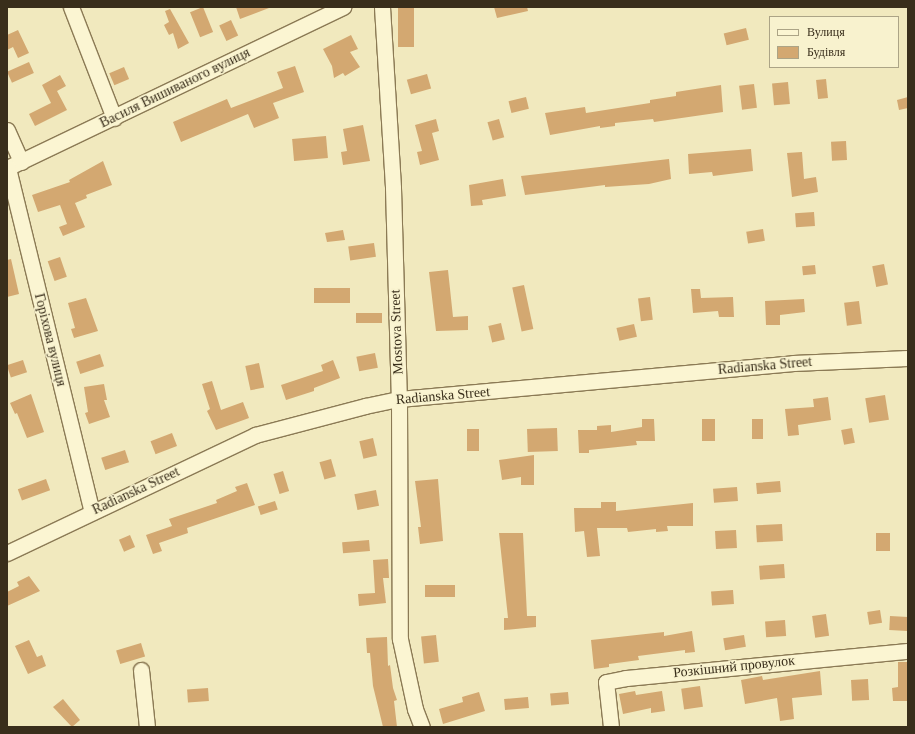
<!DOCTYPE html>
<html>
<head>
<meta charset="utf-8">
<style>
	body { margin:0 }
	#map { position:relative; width:915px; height:734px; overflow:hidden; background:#f1e9be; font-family:"Times New Roman",serif }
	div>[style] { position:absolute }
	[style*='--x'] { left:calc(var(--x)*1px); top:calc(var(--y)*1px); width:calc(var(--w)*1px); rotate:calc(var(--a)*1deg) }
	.building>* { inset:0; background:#d3a871; transform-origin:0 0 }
	.roads { filter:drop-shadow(1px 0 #8b7a55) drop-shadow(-1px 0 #8b7a55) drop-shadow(0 1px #8b7a55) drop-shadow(0 -1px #8b7a55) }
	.minor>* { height:15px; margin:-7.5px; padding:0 7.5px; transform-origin:7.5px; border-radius:7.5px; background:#fbf5d2 }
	span { translate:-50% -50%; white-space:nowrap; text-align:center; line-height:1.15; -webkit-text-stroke:3px #f8f2ce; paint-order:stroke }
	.street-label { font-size:14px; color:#392e1b }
	.frame { position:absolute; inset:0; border:8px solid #392e1b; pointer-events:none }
	.legend { position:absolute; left:769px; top:16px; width:130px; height:52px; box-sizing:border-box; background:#f8f2ce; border:1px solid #aca486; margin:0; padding:5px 7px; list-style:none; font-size:12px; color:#392e1b }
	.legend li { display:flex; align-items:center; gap:8px; height:20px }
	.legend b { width:20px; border:1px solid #aca486 }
</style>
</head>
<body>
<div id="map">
	<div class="building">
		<i style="left:203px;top:7px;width:27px;height:14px;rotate:68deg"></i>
		<i style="clip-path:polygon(236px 7px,269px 7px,269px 8px,240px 19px)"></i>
		<i style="left:398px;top:7px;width:16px;height:40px"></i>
		<i style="clip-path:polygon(494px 7px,527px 7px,528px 11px,497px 18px)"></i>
		<i style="clip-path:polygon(170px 9px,189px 43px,178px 49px,173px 33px,169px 35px,164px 25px,169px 22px,165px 11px)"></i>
		<i style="left:231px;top:20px;width:17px;height:13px;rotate:65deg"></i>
		<i style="left:746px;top:28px;width:12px;height:23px;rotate:76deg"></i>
		<i style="clip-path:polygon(18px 30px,29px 53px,18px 58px,13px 47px,7px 50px,7px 35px)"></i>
		<i style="clip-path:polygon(351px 35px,358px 49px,350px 52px,360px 67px,345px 76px,343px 73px,334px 78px,332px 66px,323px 49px)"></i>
		<i style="left:29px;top:62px;width:12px;height:24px;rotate:66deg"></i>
		<i style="clip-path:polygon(295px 66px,304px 92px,273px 103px,279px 118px,254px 128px,248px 114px,181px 142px,173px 122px,227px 99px,231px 108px,283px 88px,277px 72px)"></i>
		<i style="left:124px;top:67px;width:13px;height:16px;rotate:67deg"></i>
		<i style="left:427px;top:74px;width:15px;height:21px;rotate:74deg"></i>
		<i style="clip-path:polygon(60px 75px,66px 86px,57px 91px,67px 110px,35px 126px,29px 114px,51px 103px,42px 85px)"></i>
		<i style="left:826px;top:79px;width:19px;height:10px;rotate:84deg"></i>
		<i style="left:788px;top:82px;width:22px;height:16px;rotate:85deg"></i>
		<i style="left:754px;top:84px;width:24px;height:15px;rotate:83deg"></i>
		<i style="clip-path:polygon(721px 85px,723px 112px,654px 122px,653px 119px,615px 123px,615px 126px,600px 128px,600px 126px,550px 135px,545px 113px,585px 107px,586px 113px,650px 103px,650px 100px,676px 96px,676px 92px)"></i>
		<i style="left:526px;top:97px;width:12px;height:18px;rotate:76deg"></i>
		<i style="clip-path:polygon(908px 97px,908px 108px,899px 110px,897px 100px)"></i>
		<i style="clip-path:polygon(436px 119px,439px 131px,432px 133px,439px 160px,420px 165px,417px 152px,422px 151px,415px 125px)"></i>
		<i style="left:499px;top:119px;width:19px;height:12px;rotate:74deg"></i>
		<i style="clip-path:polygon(363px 125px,370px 161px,343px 165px,341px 152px,347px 151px,343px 129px)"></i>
		<i style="left:326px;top:136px;width:22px;height:34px;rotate:85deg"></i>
		<i style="left:846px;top:141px;width:19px;height:15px;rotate:87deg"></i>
		<i style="clip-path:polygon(751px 149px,753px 171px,713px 176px,712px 172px,689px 174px,688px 154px)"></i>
		<i style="clip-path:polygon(802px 152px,804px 179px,816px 177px,818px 192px,792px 197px,787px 153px)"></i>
		<i style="clip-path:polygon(669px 159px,671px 179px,649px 184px,605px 187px,605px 185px,525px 195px,521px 176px)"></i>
		<i style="clip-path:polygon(103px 161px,112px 185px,86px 195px,87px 198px,75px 203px,85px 227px,63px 236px,59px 227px,67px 224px,60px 205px,38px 212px,32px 195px,70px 182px,69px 180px)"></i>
		<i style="clip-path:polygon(503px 179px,506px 196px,482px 200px,483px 205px,471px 206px,469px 185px)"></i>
		<i style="left:814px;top:212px;width:14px;height:19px;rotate:86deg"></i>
		<i style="left:763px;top:229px;width:12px;height:17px;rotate:81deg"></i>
		<i style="clip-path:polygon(343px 230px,345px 240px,327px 242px,325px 233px)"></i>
		<i style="left:374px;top:243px;width:14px;height:26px;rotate:82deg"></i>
		<i style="left:60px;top:257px;width:21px;height:13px;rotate:71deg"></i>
		<i style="clip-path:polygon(11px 259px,19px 294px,7px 297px,7px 260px)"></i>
		<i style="left:884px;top:264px;width:21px;height:12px;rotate:79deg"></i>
		<i style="left:815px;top:265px;width:9px;height:13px;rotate:84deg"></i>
		<i style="clip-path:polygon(448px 270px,453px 317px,468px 316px,468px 330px,436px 331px,429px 272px)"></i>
		<i style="left:524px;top:285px;width:45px;height:12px;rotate:78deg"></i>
		<i style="left:314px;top:288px;width:36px;height:15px"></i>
		<i style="clip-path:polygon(691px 289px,700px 289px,701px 298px,733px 297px,734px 317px,719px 317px,718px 311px,693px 313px)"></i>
		<i style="left:650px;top:297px;width:23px;height:12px;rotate:83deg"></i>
		<i style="clip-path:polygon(86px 298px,98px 331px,74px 338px,71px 329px,75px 328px,68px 303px)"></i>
		<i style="clip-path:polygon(804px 299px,805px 312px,780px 315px,780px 325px,766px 325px,765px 301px)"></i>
		<i style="left:859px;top:301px;width:23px;height:15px;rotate:83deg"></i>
		<i style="left:382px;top:313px;width:10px;height:26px;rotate:90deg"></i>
		<i style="left:501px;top:323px;width:17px;height:13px;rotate:77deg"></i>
		<i style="left:634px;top:324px;width:13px;height:18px;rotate:77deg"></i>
		<i style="left:375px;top:353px;width:15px;height:19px;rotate:79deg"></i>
		<i style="left:100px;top:354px;width:13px;height:25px;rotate:72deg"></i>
		<i style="left:23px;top:360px;width:13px;height:17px;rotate:72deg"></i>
		<i style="clip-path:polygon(333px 360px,340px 378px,314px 388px,314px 391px,286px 400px,281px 385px,323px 371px,321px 365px)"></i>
		<i style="left:259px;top:363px;width:25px;height:14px;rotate:78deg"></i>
		<i style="clip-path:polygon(212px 381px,221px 410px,243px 402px,249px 418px,216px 430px,207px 411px,210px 409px,202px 384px)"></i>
		<i style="clip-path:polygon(104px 384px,107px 400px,104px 400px,110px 417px,89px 424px,85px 413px,88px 412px,84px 387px)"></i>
		<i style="clip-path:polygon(31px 394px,44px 432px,27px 438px,17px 413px,15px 414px,10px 403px)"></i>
		<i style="left:885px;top:395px;width:25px;height:20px;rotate:81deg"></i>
		<i style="clip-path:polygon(828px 397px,831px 420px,798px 425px,799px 435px,788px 436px,785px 409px,814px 407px,813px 399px)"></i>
		<i style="clip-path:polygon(642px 419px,654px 419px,655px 441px,636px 441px,637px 445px,589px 450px,589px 453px,579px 453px,578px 430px,597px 430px,597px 426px,611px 425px,611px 432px,642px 427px)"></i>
		<i style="left:702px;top:419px;width:13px;height:22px"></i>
		<i style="left:752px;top:419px;width:11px;height:20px"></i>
		<i style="left:557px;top:428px;width:23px;height:30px;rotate:88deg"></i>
		<i style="left:852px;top:428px;width:15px;height:11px;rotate:79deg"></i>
		<i style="left:467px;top:429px;width:12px;height:22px"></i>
		<i style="left:172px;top:433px;width:14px;height:23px;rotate:69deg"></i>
		<i style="left:373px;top:438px;width:18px;height:14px;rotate:77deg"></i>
		<i style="left:125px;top:450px;width:13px;height:25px;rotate:72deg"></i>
		<i style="clip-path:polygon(534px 455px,534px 485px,521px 485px,521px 477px,502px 480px,499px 460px)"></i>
		<i style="left:331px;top:459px;width:18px;height:12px;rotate:74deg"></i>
		<i style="left:283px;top:471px;width:21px;height:10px;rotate:73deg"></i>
		<i style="left:46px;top:479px;width:12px;height:30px;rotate:70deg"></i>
		<i style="clip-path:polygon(438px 479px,443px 541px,420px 544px,418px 527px,421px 527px,415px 481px)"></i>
		<i style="left:780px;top:481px;width:11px;height:24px;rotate:85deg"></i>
		<i style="clip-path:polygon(247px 483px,255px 505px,187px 528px,188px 533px,159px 543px,162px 551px,153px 554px,146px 535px,172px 526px,169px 519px,217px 503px,216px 500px,237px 491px,235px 487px)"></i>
		<i style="left:737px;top:487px;width:14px;height:24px;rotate:86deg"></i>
		<i style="left:376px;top:490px;width:16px;height:22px;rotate:79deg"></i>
		<i style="left:275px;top:501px;width:9px;height:18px;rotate:72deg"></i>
		<i style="clip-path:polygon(601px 502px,616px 502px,616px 511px,693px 503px,693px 526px,667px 526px,668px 531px,656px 532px,656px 529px,628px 532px,627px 528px,597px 528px,600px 556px,587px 557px,584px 531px,575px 532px,574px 508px,601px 508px)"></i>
		<i style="left:782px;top:524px;width:17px;height:26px;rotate:87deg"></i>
		<i style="left:736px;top:530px;width:18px;height:21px;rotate:87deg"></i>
		<i style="clip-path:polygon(499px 533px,523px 533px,527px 616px,536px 616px,536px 627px,504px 630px,504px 618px,508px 618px)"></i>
		<i style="left:876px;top:533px;width:14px;height:18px"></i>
		<i style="left:130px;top:535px;width:13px;height:12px;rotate:67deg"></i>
		<i style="left:369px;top:540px;width:11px;height:27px;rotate:85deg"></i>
		<i style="clip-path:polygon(388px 559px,389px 578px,383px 578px,386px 603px,359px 606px,358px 594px,375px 593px,373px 560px)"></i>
		<i style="left:784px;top:564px;width:14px;height:25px;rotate:86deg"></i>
		<i style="clip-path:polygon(29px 576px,40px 591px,7px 606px,7px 592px,19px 586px,17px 582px)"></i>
		<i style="left:455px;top:585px;width:12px;height:30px;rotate:90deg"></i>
		<i style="left:733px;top:590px;width:14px;height:22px;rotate:86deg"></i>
		<i style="left:880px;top:610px;width:13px;height:13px;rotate:81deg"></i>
		<i style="left:826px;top:614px;width:22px;height:14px;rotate:82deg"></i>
		<i style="left:890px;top:616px;width:18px;height:14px;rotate:3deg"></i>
		<i style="left:785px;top:620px;width:16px;height:20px;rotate:86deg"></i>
		<i style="clip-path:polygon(692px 631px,695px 652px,685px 653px,685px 650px,638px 656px,639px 660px,609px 664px,609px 667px,594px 669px,591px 640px,664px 632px,664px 636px)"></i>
		<i style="left:436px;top:635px;width:27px;height:15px;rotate:84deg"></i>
		<i style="left:744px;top:635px;width:12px;height:21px;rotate:81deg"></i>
		<i style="clip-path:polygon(387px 637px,388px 666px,390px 665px,393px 688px,397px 700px,394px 701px,397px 727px,383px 727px,373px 686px,370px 653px,367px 653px,366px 638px)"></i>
		<i style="clip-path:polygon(29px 640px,37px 657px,42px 655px,46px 666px,28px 674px,15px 646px)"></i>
		<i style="left:141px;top:643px;width:14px;height:26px;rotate:73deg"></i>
		<i style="clip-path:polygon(898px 662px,908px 662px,908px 701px,893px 701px,892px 688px,898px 687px)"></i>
		<i style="clip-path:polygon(820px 671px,822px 695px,792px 698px,794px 719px,780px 721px,777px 698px,745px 704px,741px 680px,762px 676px,763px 680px)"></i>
		<i style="left:868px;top:679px;width:21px;height:17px;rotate:87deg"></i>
		<i style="left:700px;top:686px;width:21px;height:19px;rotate:82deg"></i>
		<i style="left:208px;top:688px;width:13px;height:21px;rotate:86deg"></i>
		<i style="clip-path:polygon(635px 691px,636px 695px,662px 691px,665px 711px,651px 713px,651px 708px,623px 714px,619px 694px)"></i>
		<i style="clip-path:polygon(479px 692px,485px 711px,443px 724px,439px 709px,463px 702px,462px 697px)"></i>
		<i style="left:568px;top:692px;width:12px;height:18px;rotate:85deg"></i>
		<i style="left:528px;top:697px;width:11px;height:24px;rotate:85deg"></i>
		<i style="clip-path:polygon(63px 699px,80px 720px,72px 727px,53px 707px)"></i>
	</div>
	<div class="roads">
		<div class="minor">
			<i style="--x:71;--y:7;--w:119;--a:68.8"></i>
			<i style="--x:382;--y:7;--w:181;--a:86.5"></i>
			<i style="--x:393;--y:188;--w:211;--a:88.4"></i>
			<i style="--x:399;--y:399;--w:240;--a:89.8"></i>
			<i style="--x:400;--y:639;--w:72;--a:77.9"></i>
			<i style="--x:415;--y:709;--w:19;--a:69"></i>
			<i style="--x:7;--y:130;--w:35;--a:66"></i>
			<i style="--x:7;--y:168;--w:373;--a:-25.6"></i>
			<i style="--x:8;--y:168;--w:354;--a:76.3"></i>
			<i style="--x:7;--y:553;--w:275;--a:-25.4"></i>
			<i style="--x:255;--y:435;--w:114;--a:-14.8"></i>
			<i style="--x:365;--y:406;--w:35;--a:-12"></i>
			<i style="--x:399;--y:399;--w:396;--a:-5.2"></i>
			<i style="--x:793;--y:363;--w:115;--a:-2.5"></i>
			<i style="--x:141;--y:670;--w:57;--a:84"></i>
			<i style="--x:611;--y:727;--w:45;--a:-96.3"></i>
			<i style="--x:606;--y:682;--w:20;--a:-11"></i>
			<i style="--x:626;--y:678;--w:283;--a:-5.5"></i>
		</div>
	</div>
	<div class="street-label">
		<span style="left:175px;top:88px;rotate:-26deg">Василя Вишиваного вулиця</span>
		<span style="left:397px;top:332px;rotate:-92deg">Mostova Street</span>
		<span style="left:50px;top:340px;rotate:76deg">Горіхова вулиця</span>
		<span style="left:765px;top:366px;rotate:-5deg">Radianska Street</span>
		<span style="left:443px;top:396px;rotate:-5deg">Radianska Street</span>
		<span style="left:136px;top:491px;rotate:-25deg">Radianska Street</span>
		<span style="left:734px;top:667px;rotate:-6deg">Розкішний провулок</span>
	</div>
	<div class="frame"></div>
	<ul class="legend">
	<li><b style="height:5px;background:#fbf5d2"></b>Вулиця</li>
	<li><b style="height:11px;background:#d3a871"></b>Будівля</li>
	</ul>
</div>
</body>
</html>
